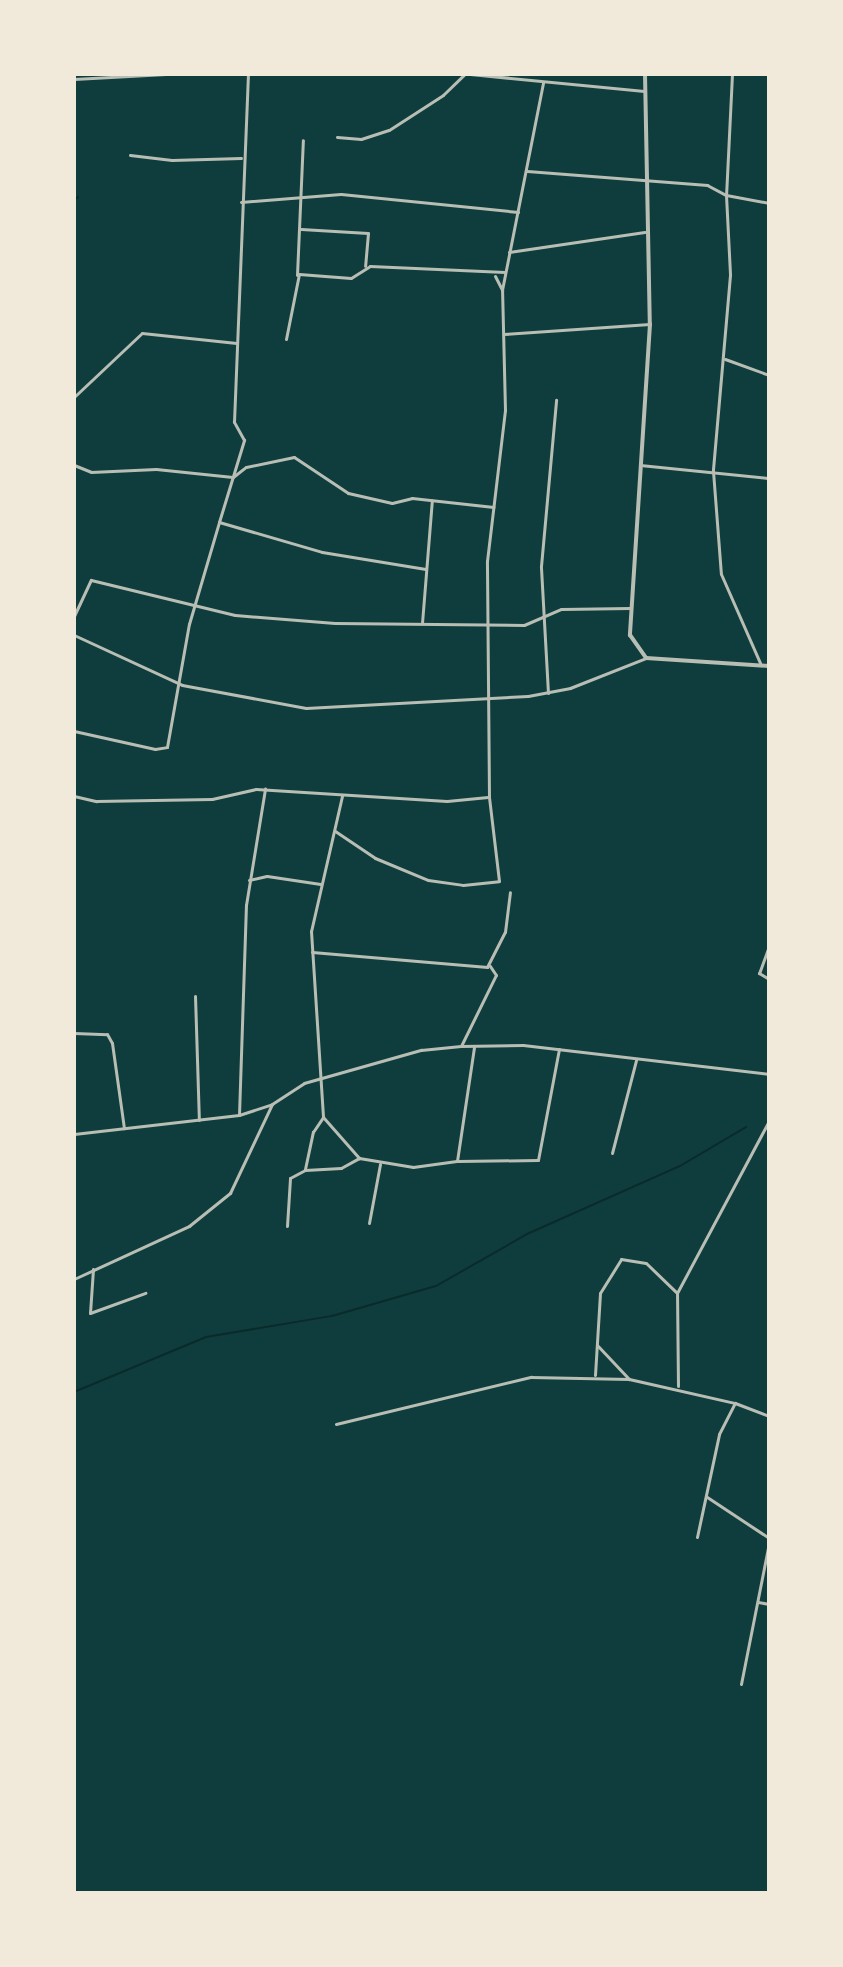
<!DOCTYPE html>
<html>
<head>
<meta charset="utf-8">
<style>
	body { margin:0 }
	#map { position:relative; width:843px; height:1967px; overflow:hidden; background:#0f3d3e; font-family:Poppins,sans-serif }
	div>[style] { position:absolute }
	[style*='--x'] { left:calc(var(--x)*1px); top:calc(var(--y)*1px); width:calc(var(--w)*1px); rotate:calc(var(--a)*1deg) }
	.stream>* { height:2px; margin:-1px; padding:0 1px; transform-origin:1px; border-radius:1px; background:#0a2a2b }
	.minor>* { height:3px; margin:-1.5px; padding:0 1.5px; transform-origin:1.5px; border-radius:1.5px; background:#b8beb3 }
	.tertiary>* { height:4px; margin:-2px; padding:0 2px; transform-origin:2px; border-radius:2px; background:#b8beb3 }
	span { translate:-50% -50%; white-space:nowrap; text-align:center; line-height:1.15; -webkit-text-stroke:6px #f1e9da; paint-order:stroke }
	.frame { position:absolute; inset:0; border:76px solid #f1e9da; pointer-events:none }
</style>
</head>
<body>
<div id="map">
	<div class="stream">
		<i style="--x:74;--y:200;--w:5;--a:-37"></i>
		<i style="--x:74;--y:1392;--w:143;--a:-22.6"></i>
		<i style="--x:206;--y:1337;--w:128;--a:-9.5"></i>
		<i style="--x:332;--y:1316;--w:108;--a:-16.1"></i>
		<i style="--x:436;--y:1286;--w:105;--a:-29.7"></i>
		<i style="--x:527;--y:1234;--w:167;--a:-24"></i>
		<i style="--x:680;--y:1166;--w:77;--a:-30.6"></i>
	</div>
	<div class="minor">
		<i style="--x:470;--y:74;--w:175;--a:5.6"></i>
		<i style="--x:732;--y:74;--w:121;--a:92.8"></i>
		<i style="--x:726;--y:195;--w:80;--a:87.1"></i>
		<i style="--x:730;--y:275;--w:197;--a:95"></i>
		<i style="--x:713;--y:471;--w:103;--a:85.6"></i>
		<i style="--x:721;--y:574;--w:99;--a:66.3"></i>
		<i style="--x:74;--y:79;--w:92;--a:-3.1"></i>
		<i style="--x:337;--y:137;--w:24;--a:5"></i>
		<i style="--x:361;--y:139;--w:29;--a:-18"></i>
		<i style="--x:389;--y:130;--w:64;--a:-32.9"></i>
		<i style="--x:443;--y:95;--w:30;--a:-44"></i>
		<i style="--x:130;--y:155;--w:42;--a:6.8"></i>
		<i style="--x:172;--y:160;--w:69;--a:-1.7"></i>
		<i style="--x:527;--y:171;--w:181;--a:4.4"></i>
		<i style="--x:707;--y:185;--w:21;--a:28"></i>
		<i style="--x:726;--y:195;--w:44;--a:10.5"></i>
		<i style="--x:241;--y:202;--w:100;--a:-4.6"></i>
		<i style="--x:341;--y:194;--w:178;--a:5.8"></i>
		<i style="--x:301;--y:229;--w:67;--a:3.4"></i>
		<i style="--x:368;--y:233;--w:33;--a:95"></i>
		<i style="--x:509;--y:252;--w:137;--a:-8.4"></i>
		<i style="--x:297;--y:275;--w:135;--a:-87.5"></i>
		<i style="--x:495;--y:276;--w:16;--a:63"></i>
		<i style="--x:504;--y:334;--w:146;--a:-3.9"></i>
		<i style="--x:286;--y:339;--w:66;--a:-78.7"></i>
		<i style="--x:299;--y:274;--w:52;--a:4.4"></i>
		<i style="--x:351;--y:278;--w:22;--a:-32"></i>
		<i style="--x:370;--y:266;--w:135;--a:2.5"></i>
		<i style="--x:725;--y:359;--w:47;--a:20"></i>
		<i style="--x:74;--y:397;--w:93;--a:-43.3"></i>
		<i style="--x:142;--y:333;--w:95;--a:6.1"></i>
		<i style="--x:74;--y:465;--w:18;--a:22"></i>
		<i style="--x:91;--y:472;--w:65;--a:-2.6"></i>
		<i style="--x:156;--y:469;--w:77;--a:5.9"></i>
		<i style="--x:233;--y:477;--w:16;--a:-38"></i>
		<i style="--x:246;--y:467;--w:49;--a:-11.8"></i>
		<i style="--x:294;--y:457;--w:65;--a:33.7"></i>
		<i style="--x:348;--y:493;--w:45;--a:12.8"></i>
		<i style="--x:392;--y:503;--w:21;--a:-14"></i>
		<i style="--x:412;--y:498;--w:82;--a:6.3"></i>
		<i style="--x:640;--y:465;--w:130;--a:5.8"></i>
		<i style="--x:219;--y:522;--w:86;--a:-73"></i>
		<i style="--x:244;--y:440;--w:21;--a:-119"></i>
		<i style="--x:234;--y:422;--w:348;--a:-87.7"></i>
		<i style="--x:74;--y:616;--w:40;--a:-65"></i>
		<i style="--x:91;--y:580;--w:148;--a:13.7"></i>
		<i style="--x:235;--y:615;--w:100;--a:4.6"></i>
		<i style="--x:335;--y:623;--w:189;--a:0.6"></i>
		<i style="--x:524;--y:625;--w:40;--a:-23.4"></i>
		<i style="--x:561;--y:609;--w:69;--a:-0.8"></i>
		<i style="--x:422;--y:623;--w:123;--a:-85.4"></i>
		<i style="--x:74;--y:635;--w:119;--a:24.8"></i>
		<i style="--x:182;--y:685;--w:126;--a:10.5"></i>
		<i style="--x:306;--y:708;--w:222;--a:-3.1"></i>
		<i style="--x:528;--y:696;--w:43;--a:-10.8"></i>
		<i style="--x:570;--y:688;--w:82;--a:-21.5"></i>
		<i style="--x:548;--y:693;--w:127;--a:-93.2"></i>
		<i style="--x:541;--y:566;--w:167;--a:-84.8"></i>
		<i style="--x:74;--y:731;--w:83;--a:12.5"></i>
		<i style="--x:155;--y:749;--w:12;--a:-9"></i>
		<i style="--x:167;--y:747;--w:125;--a:-79.9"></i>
		<i style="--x:189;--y:624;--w:106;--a:-73.6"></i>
		<i style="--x:219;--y:522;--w:107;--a:16.2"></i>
		<i style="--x:322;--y:552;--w:105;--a:9.3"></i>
		<i style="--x:74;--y:796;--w:23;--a:13"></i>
		<i style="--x:96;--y:801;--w:116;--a:-1"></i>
		<i style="--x:212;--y:799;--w:45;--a:-12.8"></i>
		<i style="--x:256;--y:789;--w:191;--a:3.6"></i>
		<i style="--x:447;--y:801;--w:41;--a:-5.6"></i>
		<i style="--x:342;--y:796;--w:139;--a:102.9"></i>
		<i style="--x:311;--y:931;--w:186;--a:86.3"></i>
		<i style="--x:323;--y:1117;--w:55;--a:48.7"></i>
		<i style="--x:359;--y:1158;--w:55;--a:9.5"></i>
		<i style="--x:413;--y:1167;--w:44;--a:-7.8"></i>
		<i style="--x:457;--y:1161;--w:115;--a:-81.5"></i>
		<i style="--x:335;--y:831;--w:48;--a:34"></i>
		<i style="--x:375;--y:858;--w:57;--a:22.5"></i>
		<i style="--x:428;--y:880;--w:35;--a:8"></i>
		<i style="--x:463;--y:885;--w:36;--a:-6"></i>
		<i style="--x:499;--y:881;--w:85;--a:-96.8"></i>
		<i style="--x:489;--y:797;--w:236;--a:-90.5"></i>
		<i style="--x:487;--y:561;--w:152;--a:-83.2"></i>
		<i style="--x:505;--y:410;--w:120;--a:-91.4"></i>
		<i style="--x:502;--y:290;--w:212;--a:-78.8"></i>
		<i style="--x:249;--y:880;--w:18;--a:-13"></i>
		<i style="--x:267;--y:876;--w:54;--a:8.6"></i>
		<i style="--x:769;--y:946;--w:29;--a:110"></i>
		<i style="--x:759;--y:973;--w:12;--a:31"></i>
		<i style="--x:312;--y:952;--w:176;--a:4.9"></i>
		<i style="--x:487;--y:967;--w:39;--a:-63"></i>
		<i style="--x:505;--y:932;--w:40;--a:-82.9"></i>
		<i style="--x:195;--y:996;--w:124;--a:88.2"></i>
		<i style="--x:74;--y:1033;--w:33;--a:2"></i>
		<i style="--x:107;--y:1034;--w:10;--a:61"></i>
		<i style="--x:112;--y:1043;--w:86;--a:82"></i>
		<i style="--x:461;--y:1046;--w:79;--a:-63.8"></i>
		<i style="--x:496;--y:975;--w:11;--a:-124"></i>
		<i style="--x:239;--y:1115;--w:210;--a:-88.1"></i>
		<i style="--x:246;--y:905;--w:118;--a:-80.7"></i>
		<i style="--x:74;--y:1134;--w:166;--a:-6.6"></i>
		<i style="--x:239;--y:1115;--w:35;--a:-18"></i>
		<i style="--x:272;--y:1104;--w:38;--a:-33"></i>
		<i style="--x:304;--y:1083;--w:122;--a:-15.8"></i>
		<i style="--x:421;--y:1050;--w:40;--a:-5.7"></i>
		<i style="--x:461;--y:1046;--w:62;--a:-0.9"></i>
		<i style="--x:523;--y:1045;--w:248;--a:6.7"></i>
		<i style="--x:612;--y:1153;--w:96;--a:-75.5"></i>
		<i style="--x:458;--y:1161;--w:80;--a:-0.7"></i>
		<i style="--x:538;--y:1160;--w:113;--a:-79.3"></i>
		<i style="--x:305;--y:1169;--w:38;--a:-78"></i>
		<i style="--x:313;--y:1132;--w:18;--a:-56"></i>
		<i style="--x:369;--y:1223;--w:60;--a:-79.4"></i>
		<i style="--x:287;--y:1226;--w:48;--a:-86.4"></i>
		<i style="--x:290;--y:1178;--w:17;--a:-28"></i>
		<i style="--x:305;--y:1170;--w:36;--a:-3"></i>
		<i style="--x:341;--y:1168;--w:21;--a:-29"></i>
		<i style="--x:93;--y:1269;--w:44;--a:93.9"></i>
		<i style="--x:90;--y:1313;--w:59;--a:-20"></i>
		<i style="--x:74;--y:1279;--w:127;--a:-24.7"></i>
		<i style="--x:189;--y:1226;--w:53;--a:-38.8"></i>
		<i style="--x:230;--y:1193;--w:98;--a:-64.7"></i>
		<i style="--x:597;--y:1345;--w:47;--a:46.7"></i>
		<i style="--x:595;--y:1375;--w:82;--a:-86.5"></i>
		<i style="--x:600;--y:1293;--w:40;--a:-58"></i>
		<i style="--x:621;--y:1259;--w:25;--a:9"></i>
		<i style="--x:646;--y:1263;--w:43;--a:44.1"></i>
		<i style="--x:678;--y:1386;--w:93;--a:-90.6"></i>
		<i style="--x:677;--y:1293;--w:195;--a:-61.9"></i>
		<i style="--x:336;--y:1424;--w:201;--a:-13.6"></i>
		<i style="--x:531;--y:1377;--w:98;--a:1.2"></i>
		<i style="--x:629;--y:1379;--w:109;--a:12.8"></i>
		<i style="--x:707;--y:1497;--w:74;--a:33.5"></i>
		<i style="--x:697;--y:1537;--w:105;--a:-77.9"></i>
		<i style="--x:719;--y:1434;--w:35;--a:-63"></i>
		<i style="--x:735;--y:1403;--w:36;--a:21"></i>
		<i style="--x:758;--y:1602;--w:11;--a:10"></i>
		<i style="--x:741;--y:1684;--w:145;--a:-78.8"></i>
	</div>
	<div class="tertiary">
		<i style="--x:645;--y:74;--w:250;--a:88.9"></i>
		<i style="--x:650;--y:324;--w:312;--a:93.7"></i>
		<i style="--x:630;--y:635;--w:28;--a:55"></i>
		<i style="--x:646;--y:658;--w:123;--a:3.7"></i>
	</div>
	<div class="frame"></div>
</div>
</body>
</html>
